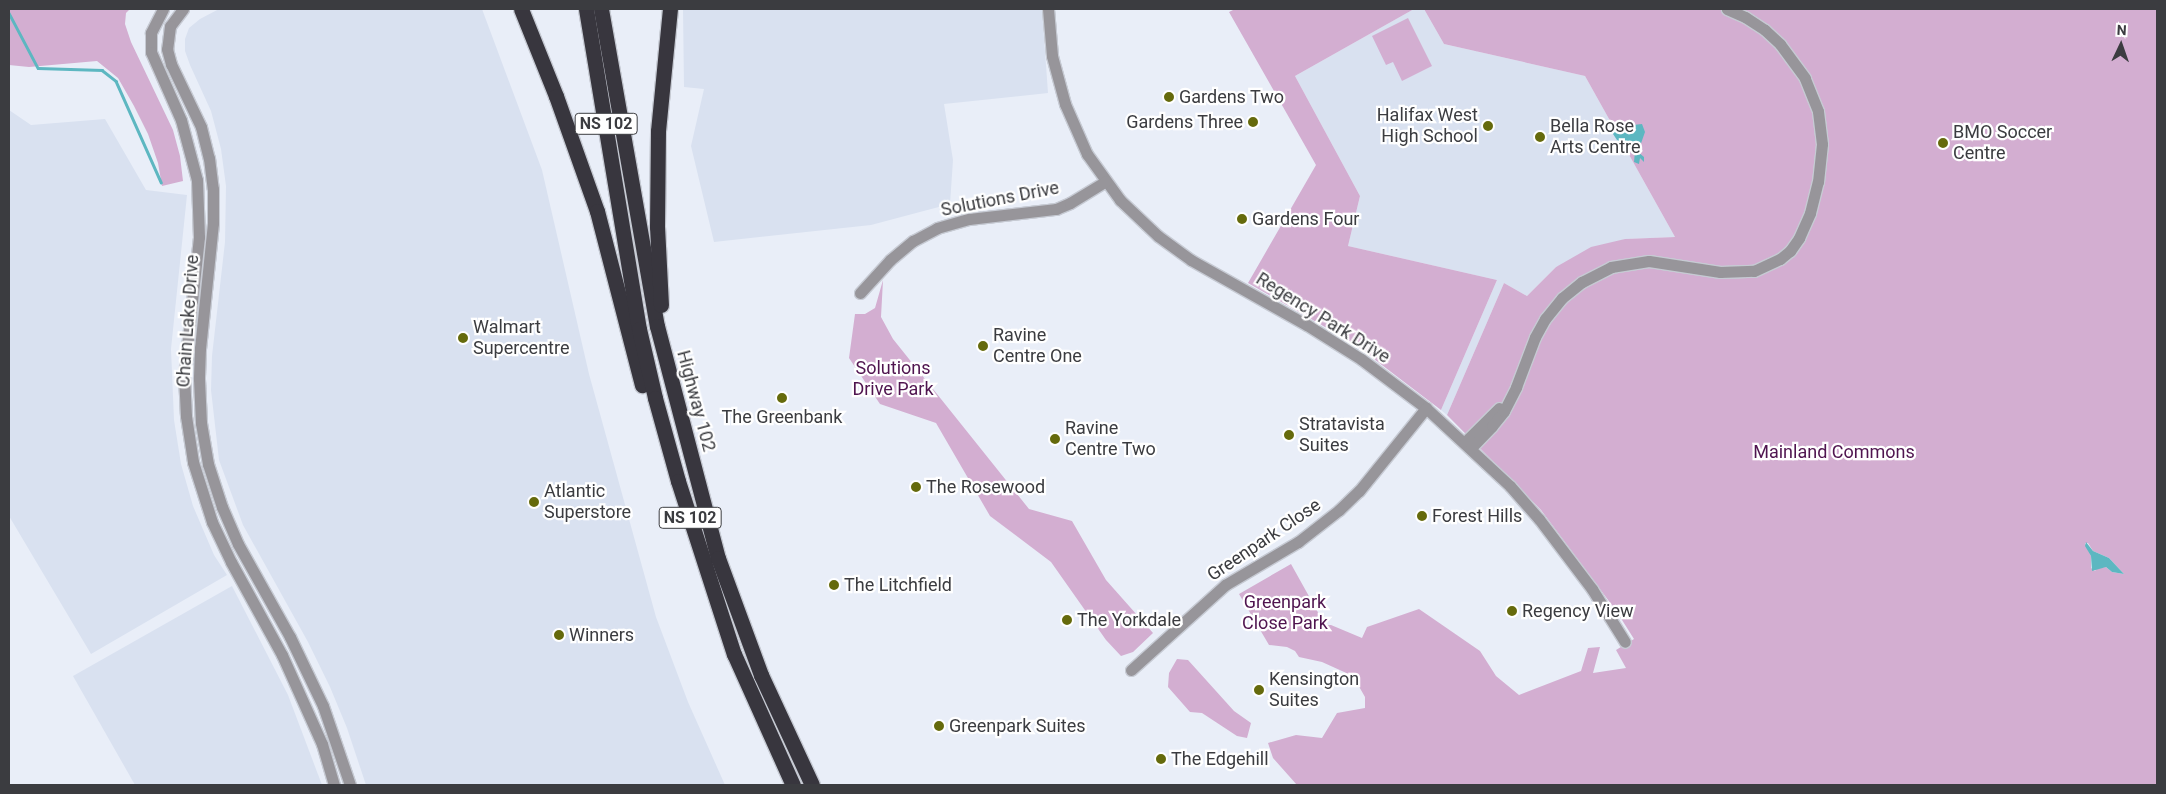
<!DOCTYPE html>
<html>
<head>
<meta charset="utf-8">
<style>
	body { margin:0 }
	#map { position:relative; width:2166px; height:794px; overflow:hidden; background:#e9eef8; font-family:Roboto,sans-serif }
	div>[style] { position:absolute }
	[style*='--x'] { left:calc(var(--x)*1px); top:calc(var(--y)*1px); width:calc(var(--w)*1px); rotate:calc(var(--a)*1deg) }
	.built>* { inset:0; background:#d9e1f0 }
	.green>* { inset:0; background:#d3aed1 }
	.water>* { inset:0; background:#5db7c1 }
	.stream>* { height:2.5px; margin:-1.25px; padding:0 1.25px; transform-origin:1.25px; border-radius:1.25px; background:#5db7c1 }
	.roads { filter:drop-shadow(1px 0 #c6cad3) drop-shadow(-1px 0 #c6cad3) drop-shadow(0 1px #c6cad3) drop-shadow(0 -1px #c6cad3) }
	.minor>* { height:11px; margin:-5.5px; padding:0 5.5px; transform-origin:5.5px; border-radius:5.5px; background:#97959a }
	.highway>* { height:15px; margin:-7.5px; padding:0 7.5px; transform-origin:7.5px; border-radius:7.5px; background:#38363e }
	.dots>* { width:14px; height:14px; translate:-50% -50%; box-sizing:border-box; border:2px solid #fff; border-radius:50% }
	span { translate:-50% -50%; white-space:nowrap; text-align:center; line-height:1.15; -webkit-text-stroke:4.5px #fff; paint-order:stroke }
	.shield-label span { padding:1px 4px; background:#fff; border:1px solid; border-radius:4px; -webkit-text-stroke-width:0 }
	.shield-label { font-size:16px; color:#3b3c40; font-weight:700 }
	.poi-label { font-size:18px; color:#3b3c40 }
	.left { translate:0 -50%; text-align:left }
	.right { translate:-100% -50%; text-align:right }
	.street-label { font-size:18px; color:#3b3c40 }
	.park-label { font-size:18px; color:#4f144f }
	.frame { position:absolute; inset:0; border:10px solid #3b3c40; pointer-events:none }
	.north { position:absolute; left:2096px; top:20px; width:50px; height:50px; -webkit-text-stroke:4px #fff; paint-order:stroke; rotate:3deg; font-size:14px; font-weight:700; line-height:20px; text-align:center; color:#3b3c40 }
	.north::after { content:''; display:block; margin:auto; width:18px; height:22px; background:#3b3c40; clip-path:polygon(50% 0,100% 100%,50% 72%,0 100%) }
</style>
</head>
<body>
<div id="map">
	<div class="built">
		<i style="clip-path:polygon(219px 9px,482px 9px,542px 170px,589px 374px,656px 617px,688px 702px,725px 785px,366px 785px,347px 728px,330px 687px,308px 642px,243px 525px,219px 460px,211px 390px,212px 356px,225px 242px,226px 186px,221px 149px,211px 111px,190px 65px,185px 51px,185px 39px,189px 28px,200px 19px)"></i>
		<i style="clip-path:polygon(683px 9px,1042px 9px,1048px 93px,944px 104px,953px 160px,950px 204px,871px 225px,714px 242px,691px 146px,704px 89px,684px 87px)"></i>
		<i style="clip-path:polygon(1414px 9px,1424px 9px,1444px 44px,1585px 76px,1675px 237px,1625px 239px,1556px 267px,1527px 296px,1504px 283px,1447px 415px,1441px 410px,1497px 280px,1348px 246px,1360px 196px,1295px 76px)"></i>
		<i style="clip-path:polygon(9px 110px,31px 125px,105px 119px,146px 190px,187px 195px,171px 349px,174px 420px,181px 464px,193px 506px,214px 555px,227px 575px,91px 654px,9px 516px)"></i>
		<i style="clip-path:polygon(232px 586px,288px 695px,322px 785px,135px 785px,73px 676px)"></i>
	</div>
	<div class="green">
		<i style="clip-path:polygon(9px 9px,130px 9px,126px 13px,125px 24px,131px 42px,173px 130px,180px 156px,183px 181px,162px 186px,158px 163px,148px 134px,134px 106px,118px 78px,97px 61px,29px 67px,9px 65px)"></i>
		<i style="clip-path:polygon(1235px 9px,1414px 9px,1295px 76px,1360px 196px,1348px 246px,1497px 280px,1441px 410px,1353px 343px,1248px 283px,1316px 165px,1229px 12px)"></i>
		<i style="clip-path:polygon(evenodd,1424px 9px,2157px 9px,2157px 785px,1297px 785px,1273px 758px,1268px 743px,1296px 735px,1322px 738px,1337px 713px,1365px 708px,1365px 697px,1353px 676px,1322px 662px,1299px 657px,1295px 651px,1287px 647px,1269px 645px,1239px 594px,1291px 564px,1325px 625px,1331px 625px,1362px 638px,1367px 627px,1419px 609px,1480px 651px,1496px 676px,1519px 695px,1581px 671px,1588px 648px,1600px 647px,1593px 673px,1626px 668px,1616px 650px,1634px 639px,1617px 612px,1541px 510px,1447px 415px,1504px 283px,1527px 296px,1556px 267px,1591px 247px,1625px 239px,1675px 237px,1585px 76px,1444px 44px,1424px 9px,2085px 543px,2088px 543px,2093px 551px,2109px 558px,2124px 574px,2112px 572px,2106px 567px,2097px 568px,2095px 571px,2091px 568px,2091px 556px,2085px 543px)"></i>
		<i style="clip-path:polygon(1408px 18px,1432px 66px,1402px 81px,1393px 62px,1386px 65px,1372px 36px)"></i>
		<i style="clip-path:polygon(883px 280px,881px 317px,893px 339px,1029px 509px,1072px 521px,1106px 580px,1153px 633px,1133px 652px,1121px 656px,1106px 640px,1051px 562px,990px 516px,936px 423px,880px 404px,849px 358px,855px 314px,865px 314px,875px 308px)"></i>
		<i style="clip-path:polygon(1177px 659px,1188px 660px,1234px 711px,1251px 723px,1247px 738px,1237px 736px,1202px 713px,1190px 712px,1168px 687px,1169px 673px)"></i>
	</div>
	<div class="water">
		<i style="clip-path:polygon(1642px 124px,1645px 132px,1638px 152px,1644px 157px,1644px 162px,1640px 158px,1639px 164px,1634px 162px,1635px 151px,1617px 140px,1613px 134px,1616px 127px)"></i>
		<i style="clip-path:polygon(2086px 542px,2093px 551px,2109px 558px,2124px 574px,2112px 572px,2106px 567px,2092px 571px,2091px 556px,2085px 546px)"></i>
	</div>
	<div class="stream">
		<i style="--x:9;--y:13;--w:62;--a:62.2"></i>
		<i style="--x:38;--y:68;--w:64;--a:1.8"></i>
		<i style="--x:102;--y:70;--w:18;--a:38"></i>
		<i style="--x:116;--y:81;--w:111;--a:66"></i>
	</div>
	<div class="roads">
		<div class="minor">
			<i style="--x:163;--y:9;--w:27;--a:117"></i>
			<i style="--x:151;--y:33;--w:19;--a:90"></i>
			<i style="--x:151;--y:52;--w:74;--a:66.2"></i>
			<i style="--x:181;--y:120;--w:62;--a:75.1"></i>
			<i style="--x:197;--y:180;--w:57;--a:88"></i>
			<i style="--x:199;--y:237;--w:139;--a:96.2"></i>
			<i style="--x:184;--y:375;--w:41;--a:87.2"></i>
			<i style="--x:186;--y:416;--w:47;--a:81.3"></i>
			<i style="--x:193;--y:462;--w:63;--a:72.4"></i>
			<i style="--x:212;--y:522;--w:44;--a:64.6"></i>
			<i style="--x:231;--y:562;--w:106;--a:61.3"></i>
			<i style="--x:282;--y:655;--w:98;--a:65.8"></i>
			<i style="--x:322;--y:744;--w:43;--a:73.7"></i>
			<i style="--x:183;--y:9;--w:21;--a:127"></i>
			<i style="--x:170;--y:26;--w:23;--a:97"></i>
			<i style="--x:167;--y:49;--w:16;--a:75"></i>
			<i style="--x:171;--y:64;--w:70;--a:64.5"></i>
			<i style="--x:201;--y:127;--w:32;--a:76"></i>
			<i style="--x:209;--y:158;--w:31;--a:83"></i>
			<i style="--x:213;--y:189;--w:34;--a:90"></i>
			<i style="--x:213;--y:223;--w:126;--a:95.9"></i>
			<i style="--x:200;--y:348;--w:31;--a:92"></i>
			<i style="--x:199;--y:379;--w:44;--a:87.4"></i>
			<i style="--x:201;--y:423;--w:42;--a:80.3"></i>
			<i style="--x:208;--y:464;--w:45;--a:72"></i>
			<i style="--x:222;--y:507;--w:40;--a:66.6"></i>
			<i style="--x:238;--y:544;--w:107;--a:60.8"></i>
			<i style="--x:290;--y:637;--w:76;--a:64.4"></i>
			<i style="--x:323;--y:706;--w:83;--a:71.1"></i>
			<i style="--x:1048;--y:9;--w:47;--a:85.1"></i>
			<i style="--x:1052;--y:56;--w:50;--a:74.8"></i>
			<i style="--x:1065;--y:104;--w:55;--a:66.3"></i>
			<i style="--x:1087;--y:154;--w:57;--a:54.3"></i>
			<i style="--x:1120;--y:200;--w:52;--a:43.5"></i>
			<i style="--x:1158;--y:236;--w:41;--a:36"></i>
			<i style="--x:1191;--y:260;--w:133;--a:29.3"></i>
			<i style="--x:1307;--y:325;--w:64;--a:32.2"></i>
			<i style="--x:1361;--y:359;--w:81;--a:37"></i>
			<i style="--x:1426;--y:408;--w:115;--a:42.9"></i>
			<i style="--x:1510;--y:486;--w:44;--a:48.7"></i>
			<i style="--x:1539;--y:519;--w:88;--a:52.9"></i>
			<i style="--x:1592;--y:589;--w:62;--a:58.1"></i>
			<i style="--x:860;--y:293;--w:45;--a:-47.7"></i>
			<i style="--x:890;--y:260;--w:30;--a:-40"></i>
			<i style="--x:913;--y:241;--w:27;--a:-28"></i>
			<i style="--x:937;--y:228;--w:33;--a:-16"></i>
			<i style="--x:969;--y:219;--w:88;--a:-6.6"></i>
			<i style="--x:1056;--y:209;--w:15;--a:-23"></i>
			<i style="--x:1070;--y:203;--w:42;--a:-31.4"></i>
			<i style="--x:1465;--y:442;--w:48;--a:-45"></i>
			<i style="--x:1471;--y:448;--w:30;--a:-46"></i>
			<i style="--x:1492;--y:426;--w:19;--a:-51"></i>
			<i style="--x:1504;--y:411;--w:27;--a:-63"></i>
			<i style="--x:1516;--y:387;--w:53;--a:-69.2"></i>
			<i style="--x:1535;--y:337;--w:21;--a:-61"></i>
			<i style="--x:1545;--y:319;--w:27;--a:-51"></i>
			<i style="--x:1562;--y:298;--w:26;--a:-39"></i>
			<i style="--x:1582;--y:282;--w:33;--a:-27"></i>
			<i style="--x:1611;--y:267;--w:38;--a:-9"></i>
			<i style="--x:1649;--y:261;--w:72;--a:8.8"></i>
			<i style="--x:1720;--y:272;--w:34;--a:-2"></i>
			<i style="--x:1754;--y:271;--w:29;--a:-25"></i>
			<i style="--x:1780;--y:259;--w:13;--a:-39"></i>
			<i style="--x:1790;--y:251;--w:16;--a:-55"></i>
			<i style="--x:1799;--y:238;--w:27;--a:-66"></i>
			<i style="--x:1810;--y:213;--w:32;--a:-76"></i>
			<i style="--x:1818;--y:182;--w:38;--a:-84"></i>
			<i style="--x:1822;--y:144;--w:33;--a:-97"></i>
			<i style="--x:1818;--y:111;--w:35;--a:-112"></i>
			<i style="--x:1805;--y:78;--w:42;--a:-126.3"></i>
			<i style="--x:1780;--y:44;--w:21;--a:-137"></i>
			<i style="--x:1765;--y:30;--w:24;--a:-147"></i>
			<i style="--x:1745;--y:17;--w:20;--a:-156"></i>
			<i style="--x:1131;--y:670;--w:127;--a:-42.1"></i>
			<i style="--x:1225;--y:585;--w:85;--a:-30.5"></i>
			<i style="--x:1298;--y:542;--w:52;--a:-38"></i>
			<i style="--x:1339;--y:510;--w:28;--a:-44"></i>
			<i style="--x:1359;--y:491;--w:107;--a:-51.1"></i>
		</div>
		<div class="highway">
			<i style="--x:521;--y:9;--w:94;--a:68.1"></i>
			<i style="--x:556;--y:96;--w:122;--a:70.4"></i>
			<i style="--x:597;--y:211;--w:180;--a:75.5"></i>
			<i style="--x:586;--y:9;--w:324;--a:80.6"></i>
			<i style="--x:639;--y:329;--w:71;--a:76.9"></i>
			<i style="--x:655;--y:398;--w:86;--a:74.5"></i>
			<i style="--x:678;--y:481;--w:182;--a:72.1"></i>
			<i style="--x:734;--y:654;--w:144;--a:65.8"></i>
			<i style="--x:601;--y:9;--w:322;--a:80"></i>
			<i style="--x:657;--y:326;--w:240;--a:75.3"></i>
			<i style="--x:718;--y:558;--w:125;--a:69.8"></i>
			<i style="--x:761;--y:675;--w:121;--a:65.1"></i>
			<i style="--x:661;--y:305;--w:78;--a:-92.9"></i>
			<i style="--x:657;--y:227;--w:96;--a:-89.4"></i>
			<i style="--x:658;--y:131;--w:123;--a:-84.4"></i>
		</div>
	</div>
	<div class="dots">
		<i style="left:1169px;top:97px;background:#656a0c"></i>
		<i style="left:1253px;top:122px;background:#656a0c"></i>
		<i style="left:1488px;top:126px;background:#656a0c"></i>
		<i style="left:1540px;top:137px;background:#656a0c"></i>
		<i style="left:1943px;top:143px;background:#656a0c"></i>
		<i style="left:1242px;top:219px;background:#656a0c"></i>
		<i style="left:463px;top:338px;background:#656a0c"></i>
		<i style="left:983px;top:346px;background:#656a0c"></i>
		<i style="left:782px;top:398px;background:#656a0c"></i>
		<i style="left:1289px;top:435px;background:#656a0c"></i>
		<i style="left:1055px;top:439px;background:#656a0c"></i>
		<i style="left:916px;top:487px;background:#656a0c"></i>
		<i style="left:534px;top:502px;background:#656a0c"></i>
		<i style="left:1422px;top:516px;background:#656a0c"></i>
		<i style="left:834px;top:585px;background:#656a0c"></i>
		<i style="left:1512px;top:611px;background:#656a0c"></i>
		<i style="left:1067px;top:620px;background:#656a0c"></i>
		<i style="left:559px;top:635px;background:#656a0c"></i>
		<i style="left:1259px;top:690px;background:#656a0c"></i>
		<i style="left:939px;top:726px;background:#656a0c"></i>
		<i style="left:1161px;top:759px;background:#656a0c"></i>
	</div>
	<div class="shield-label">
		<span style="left:606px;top:124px">NS 102</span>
		<span style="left:690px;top:518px">NS 102</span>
	</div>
	<div class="poi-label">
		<span class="left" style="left:1179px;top:97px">Gardens Two</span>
		<span class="right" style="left:1478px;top:126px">Halifax West<br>High School</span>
		<span class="right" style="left:1243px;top:122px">Gardens Three</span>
		<span class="left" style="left:1550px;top:137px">Bella Rose<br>Arts Centre</span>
		<span class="left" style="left:1953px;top:143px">BMO Soccer<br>Centre</span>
		<span class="left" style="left:1252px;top:219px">Gardens Four</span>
		<span class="left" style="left:473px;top:338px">Walmart<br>Supercentre</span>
		<span class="left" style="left:993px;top:346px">Ravine<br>Centre One</span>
		<span style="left:782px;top:417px">The Greenbank</span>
		<span class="left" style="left:1299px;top:435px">Stratavista<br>Suites</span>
		<span class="left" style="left:1065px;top:439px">Ravine<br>Centre Two</span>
		<span class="left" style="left:926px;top:487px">The Rosewood</span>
		<span class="left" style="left:544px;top:502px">Atlantic<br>Superstore</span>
		<span class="left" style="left:1432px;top:516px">Forest Hills</span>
		<span class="left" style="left:844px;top:585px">The Litchfield</span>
		<span class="left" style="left:1522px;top:611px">Regency View</span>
		<span class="left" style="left:1077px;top:620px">The Yorkdale</span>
		<span class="left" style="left:569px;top:635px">Winners</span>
		<span class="left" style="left:1269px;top:690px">Kensington<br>Suites</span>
		<span class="left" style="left:949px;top:726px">Greenpark Suites</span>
		<span class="left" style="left:1171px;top:759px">The Edgehill</span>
	</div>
	<div class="street-label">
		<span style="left:1000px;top:199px;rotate:-11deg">Solutions Drive</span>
		<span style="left:1323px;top:318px;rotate:32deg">Regency Park Drive</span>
		<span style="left:188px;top:321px;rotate:-86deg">Chain Lake Drive</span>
		<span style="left:696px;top:401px;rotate:75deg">Highway 102</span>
		<span style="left:1264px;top:540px;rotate:-34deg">Greenpark Close</span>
	</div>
	<div class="park-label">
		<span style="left:893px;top:379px">Solutions<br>Drive Park</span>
		<span style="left:1834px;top:452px">Mainland Commons</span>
		<span style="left:1285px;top:613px">Greenpark<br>Close Park</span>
	</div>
	<div class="frame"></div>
	<div class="north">N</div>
</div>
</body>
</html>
